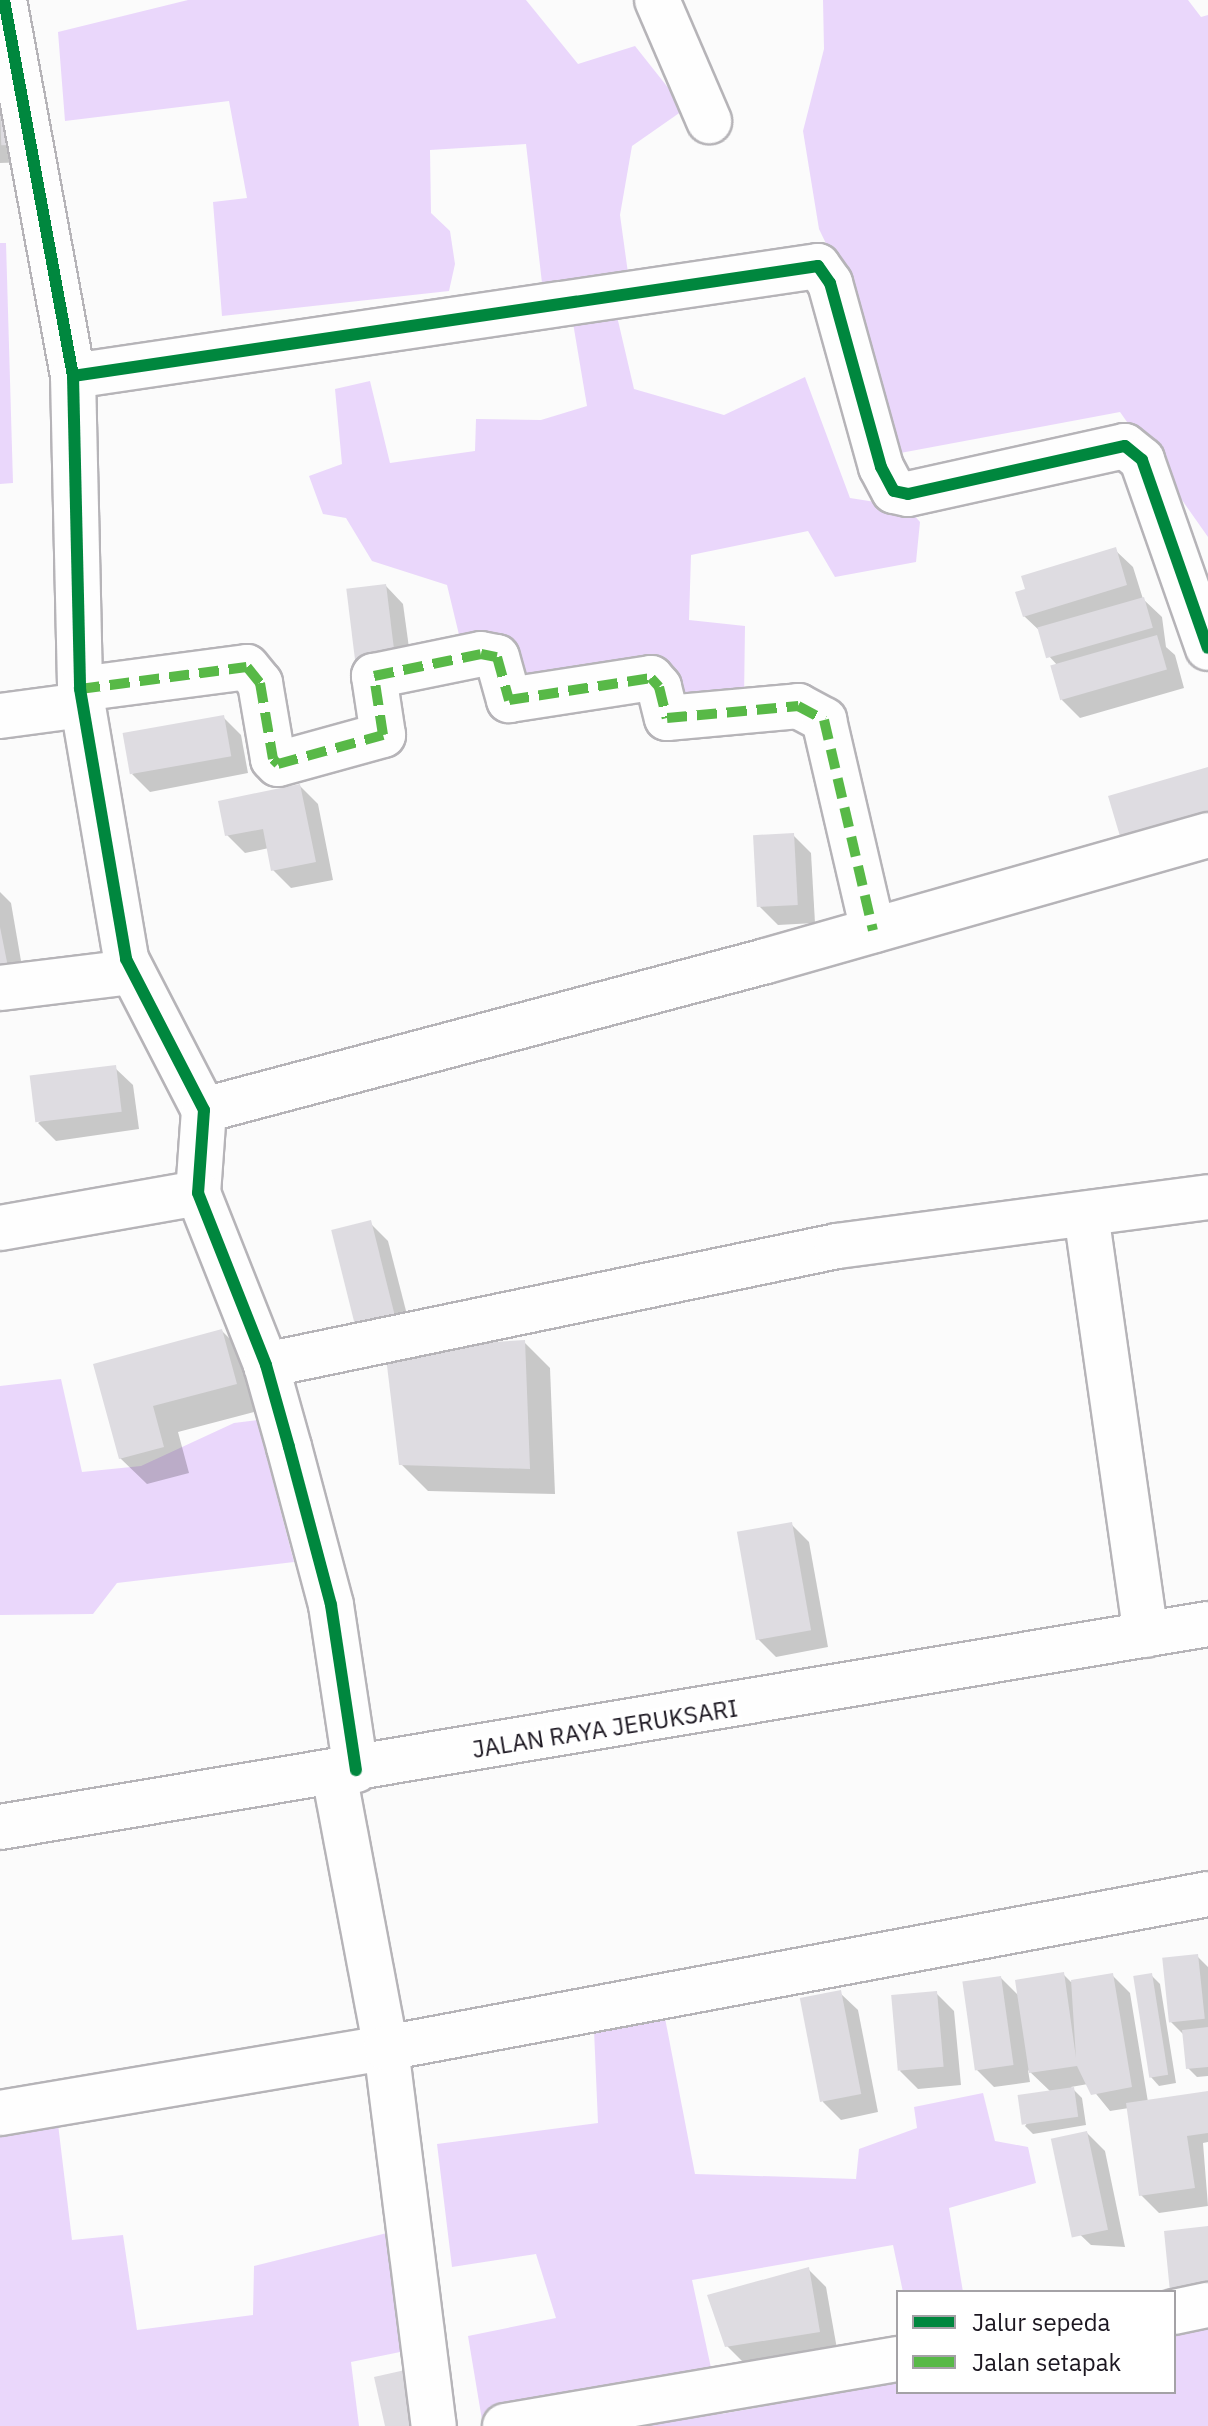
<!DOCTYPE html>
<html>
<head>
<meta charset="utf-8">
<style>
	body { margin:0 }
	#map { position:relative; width:1208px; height:2426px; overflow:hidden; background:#fbfbfb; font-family:"IBM Plex Sans",sans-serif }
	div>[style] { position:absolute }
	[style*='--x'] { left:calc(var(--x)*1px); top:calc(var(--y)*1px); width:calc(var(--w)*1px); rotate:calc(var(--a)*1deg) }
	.green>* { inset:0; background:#ead7fb }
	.shadow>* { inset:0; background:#0003 }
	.building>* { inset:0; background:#dedce1; transform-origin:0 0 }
	.roads { filter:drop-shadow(2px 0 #b6b4b8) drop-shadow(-2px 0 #b6b4b8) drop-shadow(0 2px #b6b4b8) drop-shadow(0 -2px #b6b4b8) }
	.minor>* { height:44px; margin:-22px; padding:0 22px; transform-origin:22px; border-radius:22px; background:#fefefe }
	.tertiary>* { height:44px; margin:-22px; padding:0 22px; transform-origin:22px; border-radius:22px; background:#fefefe }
	.quiet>* { height:10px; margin-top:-5px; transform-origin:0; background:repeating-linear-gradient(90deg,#58b947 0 20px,transparent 0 30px) }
	.cycleway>* { height:12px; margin:-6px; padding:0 6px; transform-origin:6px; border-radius:6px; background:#00873e }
	span { translate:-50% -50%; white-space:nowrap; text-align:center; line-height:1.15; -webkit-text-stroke:8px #fff; paint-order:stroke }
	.street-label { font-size:24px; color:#1c1721 }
	.legend { position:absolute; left:896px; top:2290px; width:280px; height:104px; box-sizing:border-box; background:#fff; border:2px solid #a4a2a6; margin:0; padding:10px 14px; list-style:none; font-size:24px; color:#1c1721 }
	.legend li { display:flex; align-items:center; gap:16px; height:40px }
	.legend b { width:40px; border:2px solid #a4a2a6 }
</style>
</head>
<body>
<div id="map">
	<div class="green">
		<i style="clip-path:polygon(188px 0,526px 0,578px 64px,635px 46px,685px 109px,632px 146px,620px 215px,628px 273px,542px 283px,526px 144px,430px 150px,431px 213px,450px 231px,455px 264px,449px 291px,222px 316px,213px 202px,247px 198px,229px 101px,65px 121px,58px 32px)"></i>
		<i style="clip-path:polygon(823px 0,1188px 0,1201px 17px,1208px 15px,1208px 537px,1120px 412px,895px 454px,845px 283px,819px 229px,803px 131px,824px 49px)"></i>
		<i style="clip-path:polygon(0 243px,6px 243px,13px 483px,0 484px)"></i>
		<i style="clip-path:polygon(616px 312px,634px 389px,724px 415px,805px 377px,850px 498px,907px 507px,920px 522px,916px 562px,835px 577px,808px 531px,691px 555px,689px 620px,745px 626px,744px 699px,522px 684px,461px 643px,447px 585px,372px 561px,346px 518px,323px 514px,309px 476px,342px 464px,335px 389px,370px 381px,390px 463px,475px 451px,476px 419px,541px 420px,587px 406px,572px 317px)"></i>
		<i style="clip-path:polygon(61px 1379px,82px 1472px,141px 1466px,234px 1423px,257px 1420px,294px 1562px,117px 1583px,93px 1614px,0 1615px,0 1386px)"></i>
		<i style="clip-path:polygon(665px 2018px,695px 2174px,856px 2179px,859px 2149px,917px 2128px,914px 2107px,983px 2093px,995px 2141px,1028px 2147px,1036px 2183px,949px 2208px,963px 2292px,903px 2292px,893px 2245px,692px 2280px,721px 2414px,898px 2382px,898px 2392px,1174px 2392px,1174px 2330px,1208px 2324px,1208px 2426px,483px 2426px,468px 2336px,556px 2318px,536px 2254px,452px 2267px,437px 2144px,598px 2123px,594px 2030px)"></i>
		<i style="clip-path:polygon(58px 2124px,72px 2240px,123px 2235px,137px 2330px,253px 2315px,254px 2266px,399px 2230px,410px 2350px,351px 2362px,359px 2426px,0 2426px,0 2131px)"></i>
	</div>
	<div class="shadow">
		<i style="clip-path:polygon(0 111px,28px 162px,0 163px)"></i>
		<i style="clip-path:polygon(1115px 550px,1133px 567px,1143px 599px,1162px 617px,1166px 647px,1175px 655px,1184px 688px,1080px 718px,1062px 700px,1058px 666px,1048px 655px,1042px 633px,1024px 616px)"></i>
		<i style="clip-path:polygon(386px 586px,403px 604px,413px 677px,376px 682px)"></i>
		<i style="clip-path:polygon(223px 717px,241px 735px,248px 773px,150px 792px,132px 774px)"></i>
		<i style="clip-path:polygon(300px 786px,318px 804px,333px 880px,291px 888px,273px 870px,269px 848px,245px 853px,227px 835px)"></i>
		<i style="clip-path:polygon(793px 835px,811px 853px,815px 923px,778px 925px,760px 907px)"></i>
		<i style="clip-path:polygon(0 892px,11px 903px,25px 984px,0 989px)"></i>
		<i style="clip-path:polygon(115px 1068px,133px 1085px,139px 1129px,56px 1141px,38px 1123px)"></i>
		<i style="clip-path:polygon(370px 1223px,388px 1241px,412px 1334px,375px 1343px)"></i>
		<i style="clip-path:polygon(222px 1331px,248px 1357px,262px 1410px,178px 1432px,189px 1473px,147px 1484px,120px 1458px,95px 1366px)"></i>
		<i style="clip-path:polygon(524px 1342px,550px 1368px,555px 1494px,428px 1491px,401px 1464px)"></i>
		<i style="clip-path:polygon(791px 1524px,809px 1542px,828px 1647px,776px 1657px,758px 1639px)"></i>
		<i style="clip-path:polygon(1197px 1956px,1208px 1967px,1208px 2076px,1197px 2077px,1188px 2068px,1185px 2036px,1171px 2022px)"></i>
		<i style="clip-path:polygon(1063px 1974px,1071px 1982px,1112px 1975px,1130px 1993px,1148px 2102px,1208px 2093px,1208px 2142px,1203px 2143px,1208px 2206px,1159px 2213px,1141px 2195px,1129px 2108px,1110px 2111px,1088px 2084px,1071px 2087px,1082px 2098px,1086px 2125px,1033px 2134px,1025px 2126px,1051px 2092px,1028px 2070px,1030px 2082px,994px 2087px,976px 2069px,1001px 1978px,1020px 1997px)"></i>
		<i style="clip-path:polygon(1151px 1975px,1160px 1984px,1176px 2083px,1159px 2086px,1151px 2077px)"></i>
		<i style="clip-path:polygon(840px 1993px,858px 2010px,878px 2112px,841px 2120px,823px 2102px)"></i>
		<i style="clip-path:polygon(936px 1993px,954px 2011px,961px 2085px,918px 2089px,900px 2071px)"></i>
		<i style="clip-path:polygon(1087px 2133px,1105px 2151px,1125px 2247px,1091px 2245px,1072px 2227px)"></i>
		<i style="clip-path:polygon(808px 2269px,826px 2287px,837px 2349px,745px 2364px,727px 2346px)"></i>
	</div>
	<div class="building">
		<i style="left:10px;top:108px;width:37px;height:10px;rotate:88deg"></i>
		<i style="clip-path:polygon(1116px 547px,1127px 585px,1023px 617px,1015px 592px,1025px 589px,1021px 576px)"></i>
		<i style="left:386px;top:584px;width:77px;height:40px;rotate:83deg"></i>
		<i style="left:1144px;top:597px;width:32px;height:111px;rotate:74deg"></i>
		<i style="left:1157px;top:635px;width:36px;height:111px;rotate:74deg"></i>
		<i style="left:224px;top:715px;width:42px;height:103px;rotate:80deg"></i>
		<i style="clip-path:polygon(1208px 767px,1208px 820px,1122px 843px,1108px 796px)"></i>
		<i style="clip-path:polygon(300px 784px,316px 862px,271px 871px,263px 829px,225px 836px,218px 801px)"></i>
		<i style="left:794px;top:833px;width:72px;height:41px;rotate:87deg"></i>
		<i style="clip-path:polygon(0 927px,8px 967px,0 968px)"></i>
		<i style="left:116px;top:1065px;width:47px;height:87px;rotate:83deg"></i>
		<i style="left:371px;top:1220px;width:99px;height:41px;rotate:76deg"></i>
		<i style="clip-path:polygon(222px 1329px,237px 1384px,153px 1406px,164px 1447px,119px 1459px,93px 1364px)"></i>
		<i style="clip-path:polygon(525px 1340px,530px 1469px,399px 1465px,385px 1349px)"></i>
		<i style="left:792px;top:1522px;width:110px;height:56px;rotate:80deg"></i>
		<i style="left:1198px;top:1954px;width:65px;height:36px;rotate:84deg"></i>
		<i style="clip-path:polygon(1064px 1972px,1076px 2058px,1071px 1980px,1113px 1973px,1132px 2087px,1091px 2095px,1077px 2066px,1029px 2073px,1015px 1980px)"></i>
		<i style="left:1152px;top:1973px;width:103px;height:19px;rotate:81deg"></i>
		<i style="left:1001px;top:1976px;width:90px;height:39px;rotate:82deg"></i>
		<i style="left:841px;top:1990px;width:106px;height:42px;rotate:79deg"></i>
		<i style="left:937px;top:1991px;width:76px;height:46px;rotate:85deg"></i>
		<i style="clip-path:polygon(1208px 2027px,1208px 2067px,1186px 2069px,1182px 2030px)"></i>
		<i style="left:1074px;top:2087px;width:30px;height:57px;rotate:82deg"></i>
		<i style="clip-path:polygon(1208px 2091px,1208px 2133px,1187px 2136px,1195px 2188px,1139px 2196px,1126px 2103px)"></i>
		<i style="left:1087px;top:2131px;width:101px;height:37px;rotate:78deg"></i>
		<i style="clip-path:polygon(1208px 2226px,1208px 2287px,1170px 2292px,1164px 2231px)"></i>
		<i style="clip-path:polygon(809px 2267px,820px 2332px,725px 2347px,707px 2295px)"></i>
		<i style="clip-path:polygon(414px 2368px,420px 2426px,385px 2426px,374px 2377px)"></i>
	</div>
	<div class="roads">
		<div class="minor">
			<i style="--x:4;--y:0;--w:382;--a:79.6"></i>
			<i style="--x:73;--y:376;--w:313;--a:88.7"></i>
			<i style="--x:80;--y:689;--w:274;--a:80.3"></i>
			<i style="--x:126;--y:959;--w:170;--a:62.7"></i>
			<i style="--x:204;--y:1110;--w:83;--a:94.1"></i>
			<i style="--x:198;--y:1193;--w:185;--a:68.4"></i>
			<i style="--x:266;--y:1365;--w:85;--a:74.3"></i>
			<i style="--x:289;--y:1447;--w:163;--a:75.1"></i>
			<i style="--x:331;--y:1605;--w:167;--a:81.4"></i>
			<i style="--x:657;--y:0;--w:132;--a:66.7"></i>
			<i style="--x:73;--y:376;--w:753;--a:-8.4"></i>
			<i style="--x:818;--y:266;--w:21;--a:55"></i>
			<i style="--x:830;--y:283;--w:191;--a:74.5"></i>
			<i style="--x:881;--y:467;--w:27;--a:62"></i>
			<i style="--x:894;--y:491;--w:14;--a:12"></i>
			<i style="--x:908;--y:494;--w:222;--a:-12.5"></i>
			<i style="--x:1125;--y:446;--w:22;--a:39"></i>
			<i style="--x:1142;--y:460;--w:199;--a:70.7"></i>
			<i style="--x:80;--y:689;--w:168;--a:-7.5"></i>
			<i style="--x:247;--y:667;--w:21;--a:51"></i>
			<i style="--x:260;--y:683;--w:77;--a:80.3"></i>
			<i style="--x:273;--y:759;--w:7;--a:45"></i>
			<i style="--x:278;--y:764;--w:109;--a:-15.4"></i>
			<i style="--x:383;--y:735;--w:60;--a:-98.7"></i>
			<i style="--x:374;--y:676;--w:109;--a:-11.6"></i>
			<i style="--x:481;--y:654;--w:16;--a:11"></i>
			<i style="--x:497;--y:657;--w:45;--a:74.4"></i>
			<i style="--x:509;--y:700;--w:144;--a:-8.8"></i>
			<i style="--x:651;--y:678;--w:12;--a:48"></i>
			<i style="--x:659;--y:687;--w:32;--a:76"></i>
			<i style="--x:667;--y:718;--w:132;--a:-5.2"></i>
			<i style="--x:798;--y:706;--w:30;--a:28"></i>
			<i style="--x:824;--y:720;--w:216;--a:76.9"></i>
			<i style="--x:0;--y:716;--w:83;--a:-7.6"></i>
			<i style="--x:0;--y:988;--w:131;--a:-7"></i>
			<i style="--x:204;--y:1110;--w:581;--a:-14.85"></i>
			<i style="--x:766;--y:961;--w:460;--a:-15.9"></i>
			<i style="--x:1086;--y:1214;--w:425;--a:81.9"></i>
			<i style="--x:0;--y:1228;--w:201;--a:-10"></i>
			<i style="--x:266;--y:1365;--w:583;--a:-11.77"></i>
			<i style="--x:837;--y:1246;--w:374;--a:-7.5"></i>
			<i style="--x:334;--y:1774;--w:279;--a:79.3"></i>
			<i style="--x:386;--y:2048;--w:381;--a:82.8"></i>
			<i style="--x:0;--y:2113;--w:391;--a:-9.6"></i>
			<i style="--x:386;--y:2048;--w:836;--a:-10.61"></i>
			<i style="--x:1174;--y:2312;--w:35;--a:-12"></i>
			<i style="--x:505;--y:2426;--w:399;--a:-9.7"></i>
		</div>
		<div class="tertiary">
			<i style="--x:0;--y:1827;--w:1225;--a:-9.54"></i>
		</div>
	</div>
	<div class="quiet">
		<i style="--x:80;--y:689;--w:168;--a:-7.5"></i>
		<i style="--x:247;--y:667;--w:21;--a:51"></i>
		<i style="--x:260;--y:683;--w:77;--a:80.3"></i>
		<i style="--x:273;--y:759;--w:7;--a:45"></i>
		<i style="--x:278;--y:764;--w:109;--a:-15.4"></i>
		<i style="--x:383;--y:735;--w:60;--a:-98.7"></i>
		<i style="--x:374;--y:676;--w:109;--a:-11.6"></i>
		<i style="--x:481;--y:654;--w:16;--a:11"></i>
		<i style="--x:497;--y:657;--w:45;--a:74.4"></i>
		<i style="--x:509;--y:700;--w:144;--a:-8.8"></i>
		<i style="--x:651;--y:678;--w:12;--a:48"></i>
		<i style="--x:659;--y:687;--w:32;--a:76"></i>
		<i style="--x:667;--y:718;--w:132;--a:-5.2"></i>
		<i style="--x:798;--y:706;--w:30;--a:28"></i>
		<i style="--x:824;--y:720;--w:216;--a:76.9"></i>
	</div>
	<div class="cycleway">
		<i style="--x:4;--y:0;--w:382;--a:79.6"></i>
		<i style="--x:73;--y:376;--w:313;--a:88.7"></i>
		<i style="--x:80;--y:689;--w:274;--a:80.3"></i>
		<i style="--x:126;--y:959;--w:170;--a:62.7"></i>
		<i style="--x:204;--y:1110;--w:83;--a:94.1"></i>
		<i style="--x:198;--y:1193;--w:185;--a:68.4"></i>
		<i style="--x:266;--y:1365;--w:85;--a:74.3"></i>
		<i style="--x:289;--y:1447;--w:163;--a:75.1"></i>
		<i style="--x:331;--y:1605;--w:167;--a:81.4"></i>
		<i style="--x:73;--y:376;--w:753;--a:-8.4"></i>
		<i style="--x:818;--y:266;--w:21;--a:55"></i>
		<i style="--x:830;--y:283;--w:191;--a:74.5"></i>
		<i style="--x:881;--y:467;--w:27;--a:62"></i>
		<i style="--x:894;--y:491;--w:14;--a:12"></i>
		<i style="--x:908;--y:494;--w:222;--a:-12.5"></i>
		<i style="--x:1125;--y:446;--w:22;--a:39"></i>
		<i style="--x:1142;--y:460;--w:199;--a:70.7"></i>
	</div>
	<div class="street-label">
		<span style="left:605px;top:1729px;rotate:-9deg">JALAN RAYA JERUKSARI</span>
	</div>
	<ul class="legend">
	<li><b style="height:10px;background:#00873e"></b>Jalur sepeda</li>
	<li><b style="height:10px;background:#58b947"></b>Jalan setapak</li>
	</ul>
</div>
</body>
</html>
